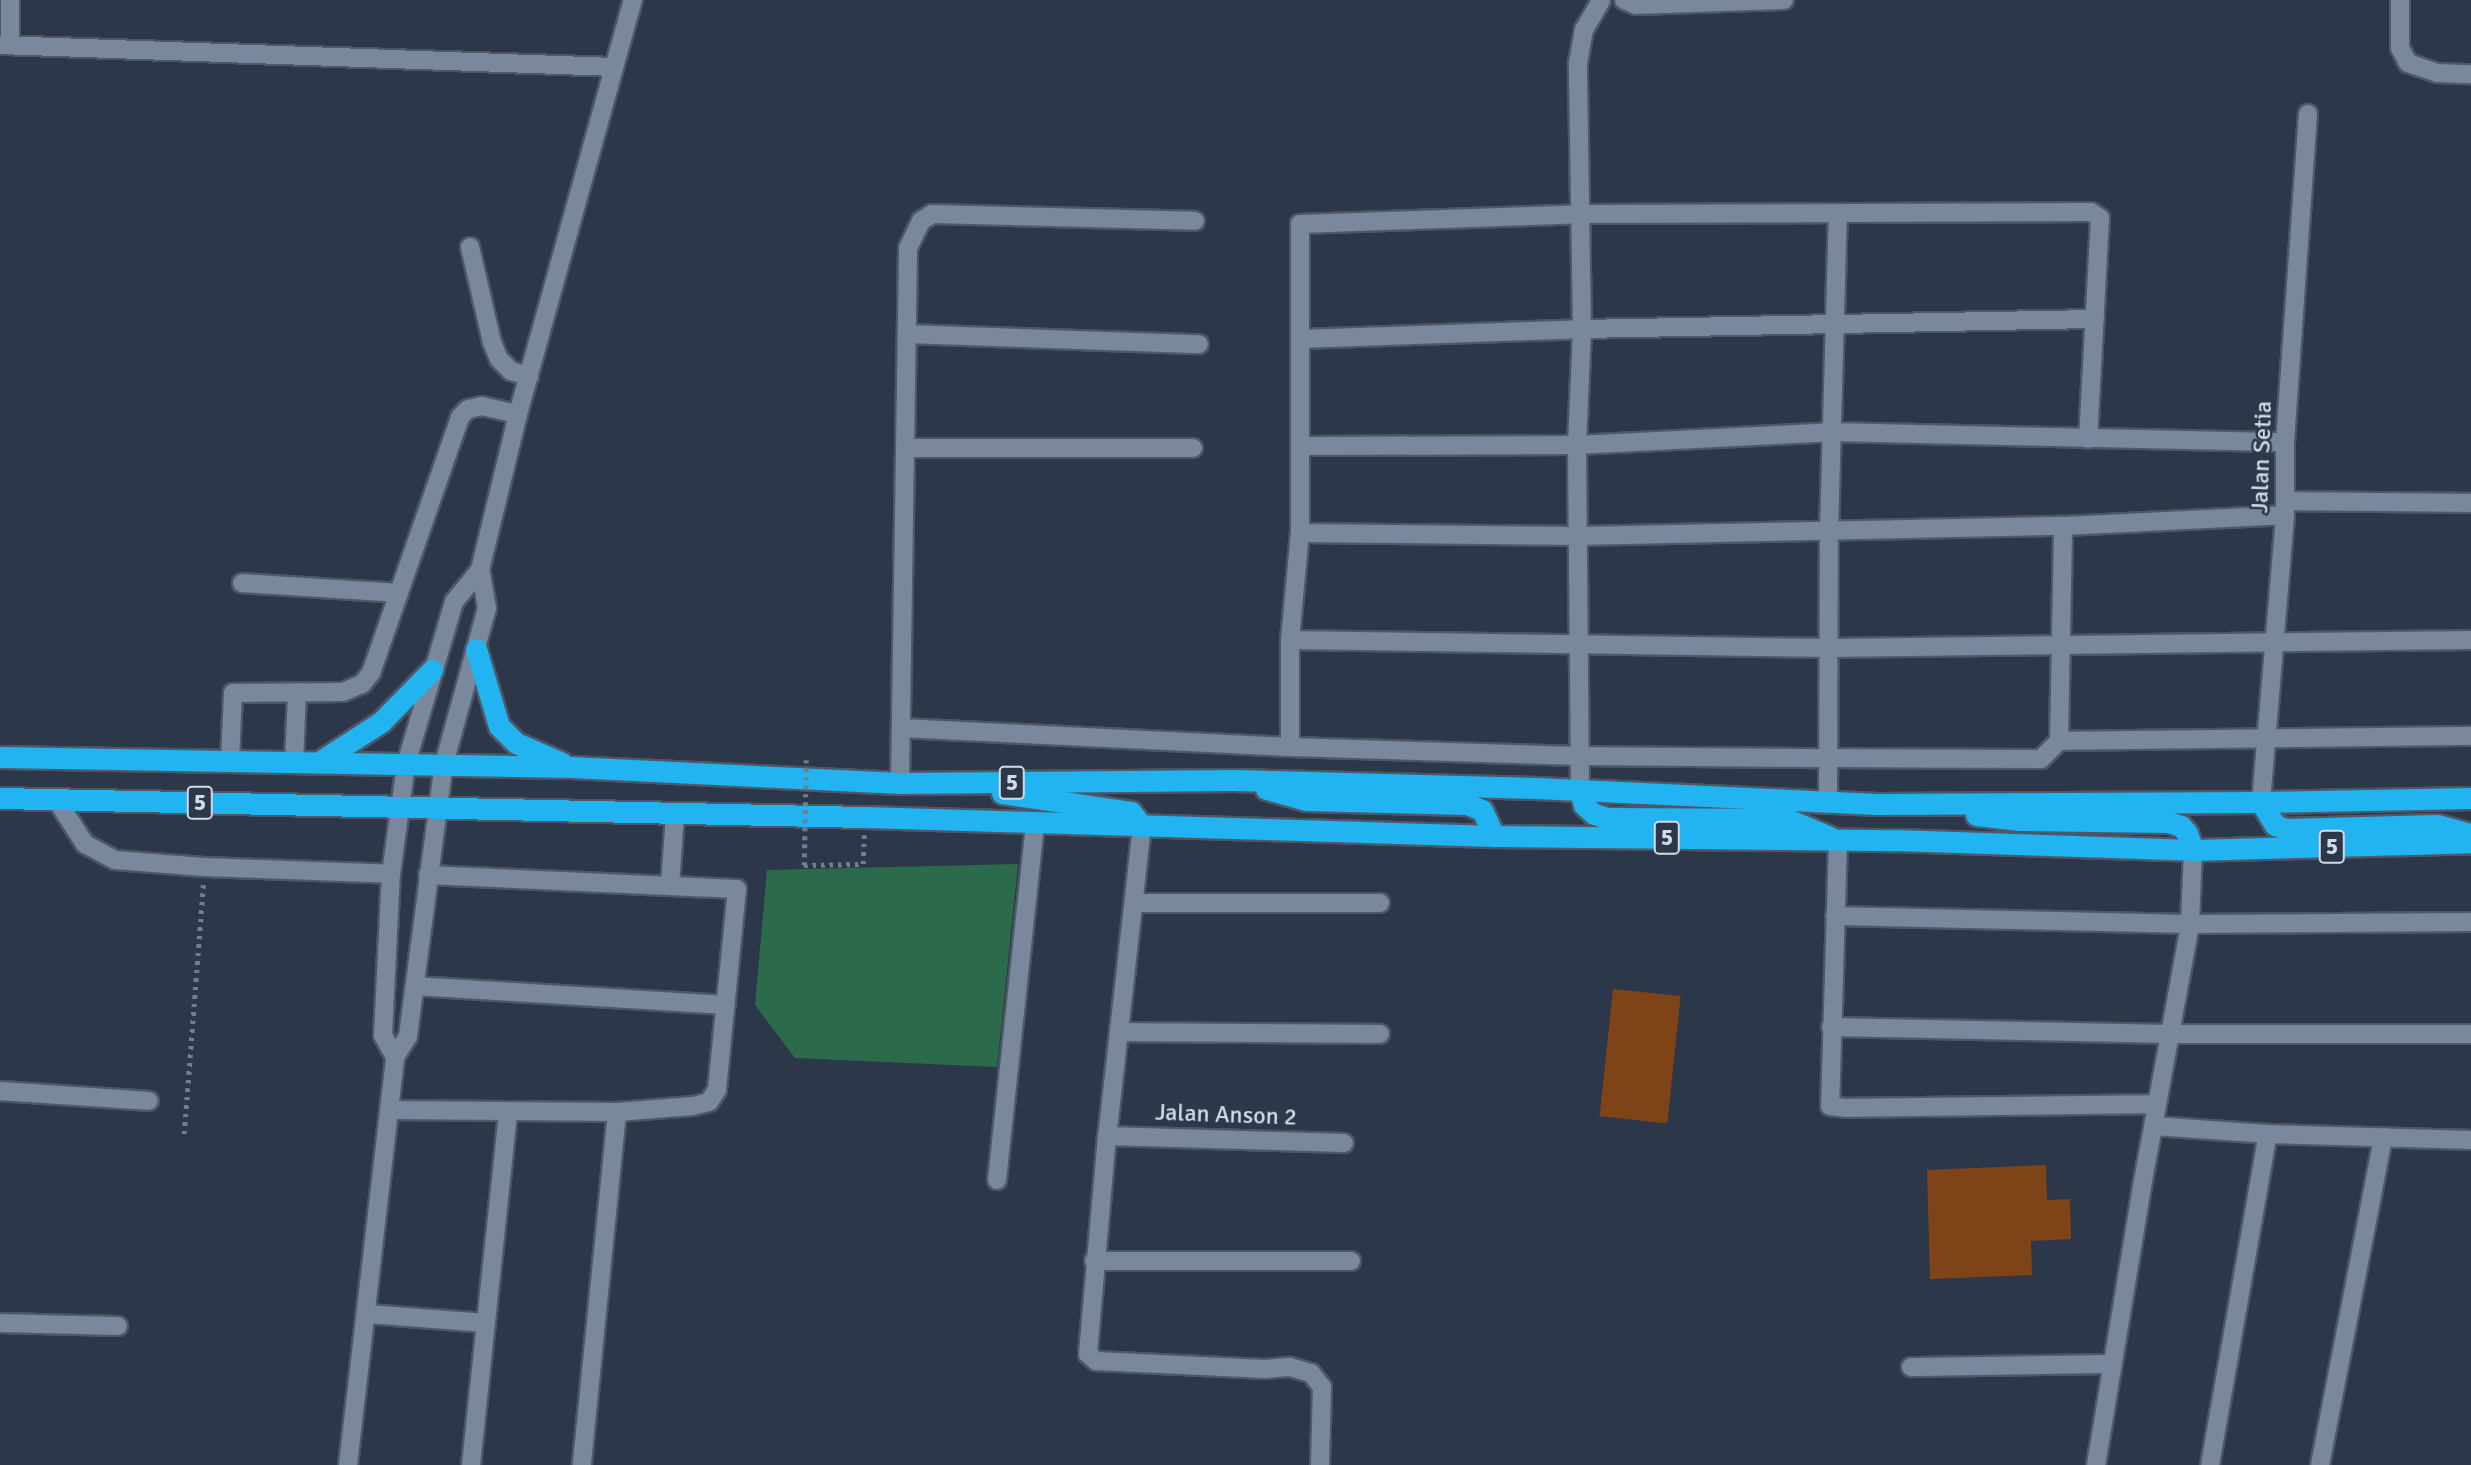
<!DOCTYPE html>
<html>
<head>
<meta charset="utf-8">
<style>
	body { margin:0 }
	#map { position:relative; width:2471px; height:1465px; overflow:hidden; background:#2c384a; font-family:Signika,sans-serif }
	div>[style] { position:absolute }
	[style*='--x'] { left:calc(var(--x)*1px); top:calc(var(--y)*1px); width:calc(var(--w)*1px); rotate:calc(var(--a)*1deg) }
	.green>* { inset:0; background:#2c6a4c }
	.building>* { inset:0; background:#7e4317; transform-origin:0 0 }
	.path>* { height:4.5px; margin-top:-2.25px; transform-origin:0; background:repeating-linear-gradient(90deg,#737d8c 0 3.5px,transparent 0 8.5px) }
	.roads { filter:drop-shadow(2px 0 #4d5766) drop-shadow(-2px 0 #4d5766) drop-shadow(0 2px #4d5766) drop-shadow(0 -2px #4d5766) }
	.minor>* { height:18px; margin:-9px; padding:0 9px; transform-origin:9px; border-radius:9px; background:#7a889d }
	.highway>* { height:21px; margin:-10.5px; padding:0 10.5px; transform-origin:10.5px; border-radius:10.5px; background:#21b4f1 }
	.path-bridge>* { height:4.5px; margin-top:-2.25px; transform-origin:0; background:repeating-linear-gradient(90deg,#737d8c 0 3.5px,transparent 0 8.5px) }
	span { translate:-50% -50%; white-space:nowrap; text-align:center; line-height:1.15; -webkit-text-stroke:5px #2c384a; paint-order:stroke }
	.shield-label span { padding:2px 5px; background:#2c384a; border:2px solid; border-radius:5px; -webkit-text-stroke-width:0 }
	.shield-label { font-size:23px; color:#d2dae5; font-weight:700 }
	.street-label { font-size:24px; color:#d2dae5 }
</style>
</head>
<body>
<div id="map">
	<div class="green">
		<i style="clip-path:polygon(1018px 864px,997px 1067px,795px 1058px,755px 1005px,767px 870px)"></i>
	</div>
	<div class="building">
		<i style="left:1613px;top:989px;width:68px;height:128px;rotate:6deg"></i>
		<i style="clip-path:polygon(2046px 1165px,2047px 1200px,2070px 1199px,2071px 1239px,2031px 1241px,2032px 1275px,1930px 1279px,1927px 1170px)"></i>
	</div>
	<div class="path">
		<i style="--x:804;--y:865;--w:59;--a:-1"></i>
		<i style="--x:863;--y:864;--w:29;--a:-88"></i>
		<i style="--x:184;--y:1134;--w:250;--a:-85.6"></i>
	</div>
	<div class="roads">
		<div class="minor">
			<i style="--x:1624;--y:0;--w:13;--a:23"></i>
			<i style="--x:1636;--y:5;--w:148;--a:-1.9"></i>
			<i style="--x:2400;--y:0;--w:48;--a:90"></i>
			<i style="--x:2400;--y:48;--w:17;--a:62"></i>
			<i style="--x:2408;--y:63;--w:31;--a:19"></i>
			<i style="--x:2437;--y:73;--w:34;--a:2"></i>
			<i style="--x:0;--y:45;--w:614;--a:2.05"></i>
			<i style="--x:10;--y:45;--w:45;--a:-90"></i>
			<i style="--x:470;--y:247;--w:98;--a:77"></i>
			<i style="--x:492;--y:342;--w:18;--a:68"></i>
			<i style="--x:499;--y:359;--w:17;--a:45"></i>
			<i style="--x:511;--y:371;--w:19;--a:16"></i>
			<i style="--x:907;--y:334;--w:292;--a:2"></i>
			<i style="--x:1300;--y:339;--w:282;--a:-2"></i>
			<i style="--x:1582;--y:329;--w:513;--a:-1.12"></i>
			<i style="--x:1300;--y:446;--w:277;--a:-0.2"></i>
			<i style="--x:1577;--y:445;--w:254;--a:-2.9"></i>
			<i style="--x:1831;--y:432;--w:454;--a:1.3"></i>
			<i style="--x:906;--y:448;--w:287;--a:0"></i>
			<i style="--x:2285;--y:501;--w:186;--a:0.6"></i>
			<i style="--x:1300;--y:533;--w:277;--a:0.6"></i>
			<i style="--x:1577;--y:536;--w:486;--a:-1.2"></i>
			<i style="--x:2063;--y:526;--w:222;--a:-2.8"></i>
			<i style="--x:242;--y:583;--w:157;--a:3.6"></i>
			<i style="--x:1290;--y:640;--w:540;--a:0.85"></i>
			<i style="--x:1830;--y:648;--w:641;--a:-0.72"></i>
			<i style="--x:901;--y:728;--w:389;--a:2.8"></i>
			<i style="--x:1290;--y:747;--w:288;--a:1.8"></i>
			<i style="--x:1578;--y:756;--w:251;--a:0.5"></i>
			<i style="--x:1829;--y:758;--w:212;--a:0.3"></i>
			<i style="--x:2041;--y:759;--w:25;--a:-45"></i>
			<i style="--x:2059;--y:741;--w:412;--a:-0.7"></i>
			<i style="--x:2059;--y:741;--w:215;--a:-88.9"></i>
			<i style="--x:1290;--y:747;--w:107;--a:-90"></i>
			<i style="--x:1290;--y:640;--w:107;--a:-84.7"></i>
			<i style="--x:1300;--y:533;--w:309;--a:-90"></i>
			<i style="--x:1300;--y:224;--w:280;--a:-2"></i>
			<i style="--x:1580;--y:214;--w:511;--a:-0.22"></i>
			<i style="--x:2091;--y:212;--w:11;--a:34"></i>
			<i style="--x:2100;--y:218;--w:221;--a:93.1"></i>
			<i style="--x:230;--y:761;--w:68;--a:-87.5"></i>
			<i style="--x:233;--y:693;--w:110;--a:-0.5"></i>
			<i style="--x:343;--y:692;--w:21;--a:-23"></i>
			<i style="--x:362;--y:684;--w:14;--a:-51"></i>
			<i style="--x:371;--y:673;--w:271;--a:-70.8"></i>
			<i style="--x:460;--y:417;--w:11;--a:-45"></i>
			<i style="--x:468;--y:409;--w:14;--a:-12"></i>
			<i style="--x:482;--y:406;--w:37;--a:13"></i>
			<i style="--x:294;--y:762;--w:70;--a:-87.5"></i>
			<i style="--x:900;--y:783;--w:535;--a:-89.14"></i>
			<i style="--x:908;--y:248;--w:30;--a:-64"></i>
			<i style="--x:921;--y:221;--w:13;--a:-32"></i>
			<i style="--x:932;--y:214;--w:263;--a:1.5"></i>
			<i style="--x:1580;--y:791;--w:346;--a:-90.5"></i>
			<i style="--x:1577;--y:445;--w:116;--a:-87.5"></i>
			<i style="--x:1582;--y:329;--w:266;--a:-90.9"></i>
			<i style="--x:1578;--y:63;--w:34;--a:-80"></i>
			<i style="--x:1584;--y:30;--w:34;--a:-60"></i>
			<i style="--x:56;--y:799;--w:54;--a:57.2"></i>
			<i style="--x:85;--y:844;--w:34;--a:28"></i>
			<i style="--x:115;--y:860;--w:89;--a:4.5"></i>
			<i style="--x:204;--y:867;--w:187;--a:2.1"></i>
			<i style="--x:2261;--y:802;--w:288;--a:-85.2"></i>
			<i style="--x:2285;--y:515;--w:73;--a:-90"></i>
			<i style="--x:2285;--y:442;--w:329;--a:-86"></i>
			<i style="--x:1828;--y:803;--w:272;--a:-89.8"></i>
			<i style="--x:1829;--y:531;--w:317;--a:-88.4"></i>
			<i style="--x:1142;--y:826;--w:312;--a:96.4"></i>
			<i style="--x:1107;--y:1136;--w:219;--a:95"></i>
			<i style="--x:1088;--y:1354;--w:11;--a:41"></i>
			<i style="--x:1096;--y:1361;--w:169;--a:2.7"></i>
			<i style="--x:1265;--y:1369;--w:25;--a:-5"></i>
			<i style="--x:1290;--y:1367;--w:22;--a:16"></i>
			<i style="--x:1311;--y:1373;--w:18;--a:52"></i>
			<i style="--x:1322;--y:1387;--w:78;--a:91.5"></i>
			<i style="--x:1838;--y:840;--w:266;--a:91.7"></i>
			<i style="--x:1830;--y:1106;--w:17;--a:7"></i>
			<i style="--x:1847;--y:1108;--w:310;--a:-0.7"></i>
			<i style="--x:428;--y:875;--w:309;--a:2.6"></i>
			<i style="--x:737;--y:889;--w:202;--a:95.7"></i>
			<i style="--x:717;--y:1090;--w:14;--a:124"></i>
			<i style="--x:709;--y:1102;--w:16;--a:166"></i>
			<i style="--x:693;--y:1106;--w:76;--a:175.5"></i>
			<i style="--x:670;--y:886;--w:72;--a:-86"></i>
			<i style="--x:1135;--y:903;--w:245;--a:0"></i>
			<i style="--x:1835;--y:916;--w:355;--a:1.3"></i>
			<i style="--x:2190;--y:924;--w:281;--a:-0.4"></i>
			<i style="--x:415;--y:986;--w:311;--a:3.5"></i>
			<i style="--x:1831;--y:1027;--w:339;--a:1.2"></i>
			<i style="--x:2170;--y:1034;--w:301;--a:0"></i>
			<i style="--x:1119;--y:1032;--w:261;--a:0.4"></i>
			<i style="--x:395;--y:1057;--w:25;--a:-119"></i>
			<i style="--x:383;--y:1035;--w:161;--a:-87.2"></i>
			<i style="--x:391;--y:874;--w:111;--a:-82.2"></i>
			<i style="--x:406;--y:764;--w:169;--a:-73.5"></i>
			<i style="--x:454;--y:602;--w:41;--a:-50.9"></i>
			<i style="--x:0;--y:1091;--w:149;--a:3.8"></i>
			<i style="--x:390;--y:1110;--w:227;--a:0.5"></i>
			<i style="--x:617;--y:1112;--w:355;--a:95.7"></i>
			<i style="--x:2154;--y:1126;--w:114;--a:4"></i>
			<i style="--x:2268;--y:1134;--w:203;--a:1.7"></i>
			<i style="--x:1107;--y:1136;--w:237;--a:1.7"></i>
			<i style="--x:997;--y:1180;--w:360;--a:-83.9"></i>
			<i style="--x:1094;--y:1261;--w:257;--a:0"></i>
			<i style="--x:368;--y:1314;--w:118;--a:4.4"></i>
			<i style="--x:0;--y:1323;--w:118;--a:1.5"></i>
			<i style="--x:1911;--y:1367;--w:201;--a:-0.9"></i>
			<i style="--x:348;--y:1465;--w:411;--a:-83.4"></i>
			<i style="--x:395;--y:1057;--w:25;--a:-58"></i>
			<i style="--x:408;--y:1036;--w:274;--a:-82.5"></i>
			<i style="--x:444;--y:764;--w:162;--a:-74.6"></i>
			<i style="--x:487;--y:608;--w:39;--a:-100"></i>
			<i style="--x:480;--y:570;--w:161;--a:-76.3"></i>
			<i style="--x:518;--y:414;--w:430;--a:-74.5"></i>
			<i style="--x:471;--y:1465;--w:355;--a:-84"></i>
			<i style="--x:2096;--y:1465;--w:277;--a:-80.6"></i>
			<i style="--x:2141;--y:1192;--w:272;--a:-79.6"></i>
			<i style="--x:2190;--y:924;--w:74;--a:-87.7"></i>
			<i style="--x:2210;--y:1465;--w:336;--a:-80.1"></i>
			<i style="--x:2320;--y:1465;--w:334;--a:-79.1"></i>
		</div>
		<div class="highway">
			<i style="--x:476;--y:649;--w:80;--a:73.4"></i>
			<i style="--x:499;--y:726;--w:24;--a:45"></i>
			<i style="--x:516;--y:743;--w:50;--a:23.5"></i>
			<i style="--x:0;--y:757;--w:571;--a:1"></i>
			<i style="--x:571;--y:767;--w:329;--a:2.8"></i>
			<i style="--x:900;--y:783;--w:334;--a:-0.5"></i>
			<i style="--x:1234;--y:780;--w:302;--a:1.5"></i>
			<i style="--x:1536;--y:788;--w:341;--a:2.7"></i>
			<i style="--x:1877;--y:804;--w:384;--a:-0.3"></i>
			<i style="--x:2261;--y:802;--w:210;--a:-1.1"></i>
			<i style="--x:319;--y:762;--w:74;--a:-32.8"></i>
			<i style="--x:381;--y:722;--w:73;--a:-45.6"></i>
			<i style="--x:1266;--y:789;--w:41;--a:15.4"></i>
			<i style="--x:1306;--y:800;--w:161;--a:1.4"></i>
			<i style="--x:1467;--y:804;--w:16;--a:22"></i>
			<i style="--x:1482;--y:810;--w:29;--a:65"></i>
			<i style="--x:1580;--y:791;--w:15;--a:74"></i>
			<i style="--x:1584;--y:805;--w:13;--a:42"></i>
			<i style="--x:1594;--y:814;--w:14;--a:17"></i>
			<i style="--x:1607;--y:818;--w:180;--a:0.3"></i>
			<i style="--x:1787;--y:819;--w:47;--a:22.7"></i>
			<i style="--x:1002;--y:793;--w:130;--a:8.4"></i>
			<i style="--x:1131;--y:812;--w:18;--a:52"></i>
			<i style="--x:0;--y:798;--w:865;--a:1.26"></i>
			<i style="--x:865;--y:817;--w:629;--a:1.73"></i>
			<i style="--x:1494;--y:836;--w:401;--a:0.6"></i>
			<i style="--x:1895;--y:840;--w:298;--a:1.9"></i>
			<i style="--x:2193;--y:850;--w:278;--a:-1.6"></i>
			<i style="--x:2261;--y:802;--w:27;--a:59"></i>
			<i style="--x:2275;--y:825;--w:12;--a:20"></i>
			<i style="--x:2286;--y:829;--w:151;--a:-1.5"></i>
			<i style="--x:2437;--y:825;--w:35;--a:15"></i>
			<i style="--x:1976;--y:815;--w:44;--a:6.5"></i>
			<i style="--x:2020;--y:820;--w:148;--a:0.8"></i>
			<i style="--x:2168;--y:822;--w:14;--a:17"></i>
			<i style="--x:2181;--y:826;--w:9;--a:49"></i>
			<i style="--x:2187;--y:833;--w:18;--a:71"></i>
		</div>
	</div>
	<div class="path-bridge">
		<i style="--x:804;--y:865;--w:106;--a:-88.9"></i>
	</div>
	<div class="shield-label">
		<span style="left:1012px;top:783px">5</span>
		<span style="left:200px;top:803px">5</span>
		<span style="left:1667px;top:838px">5</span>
		<span style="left:2332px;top:847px">5</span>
	</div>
	<div class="street-label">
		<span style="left:2262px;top:457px;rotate:-88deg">Jalan Setia</span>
		<span style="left:1226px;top:1115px;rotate:2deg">Jalan Anson 2</span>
	</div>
</div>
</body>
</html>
